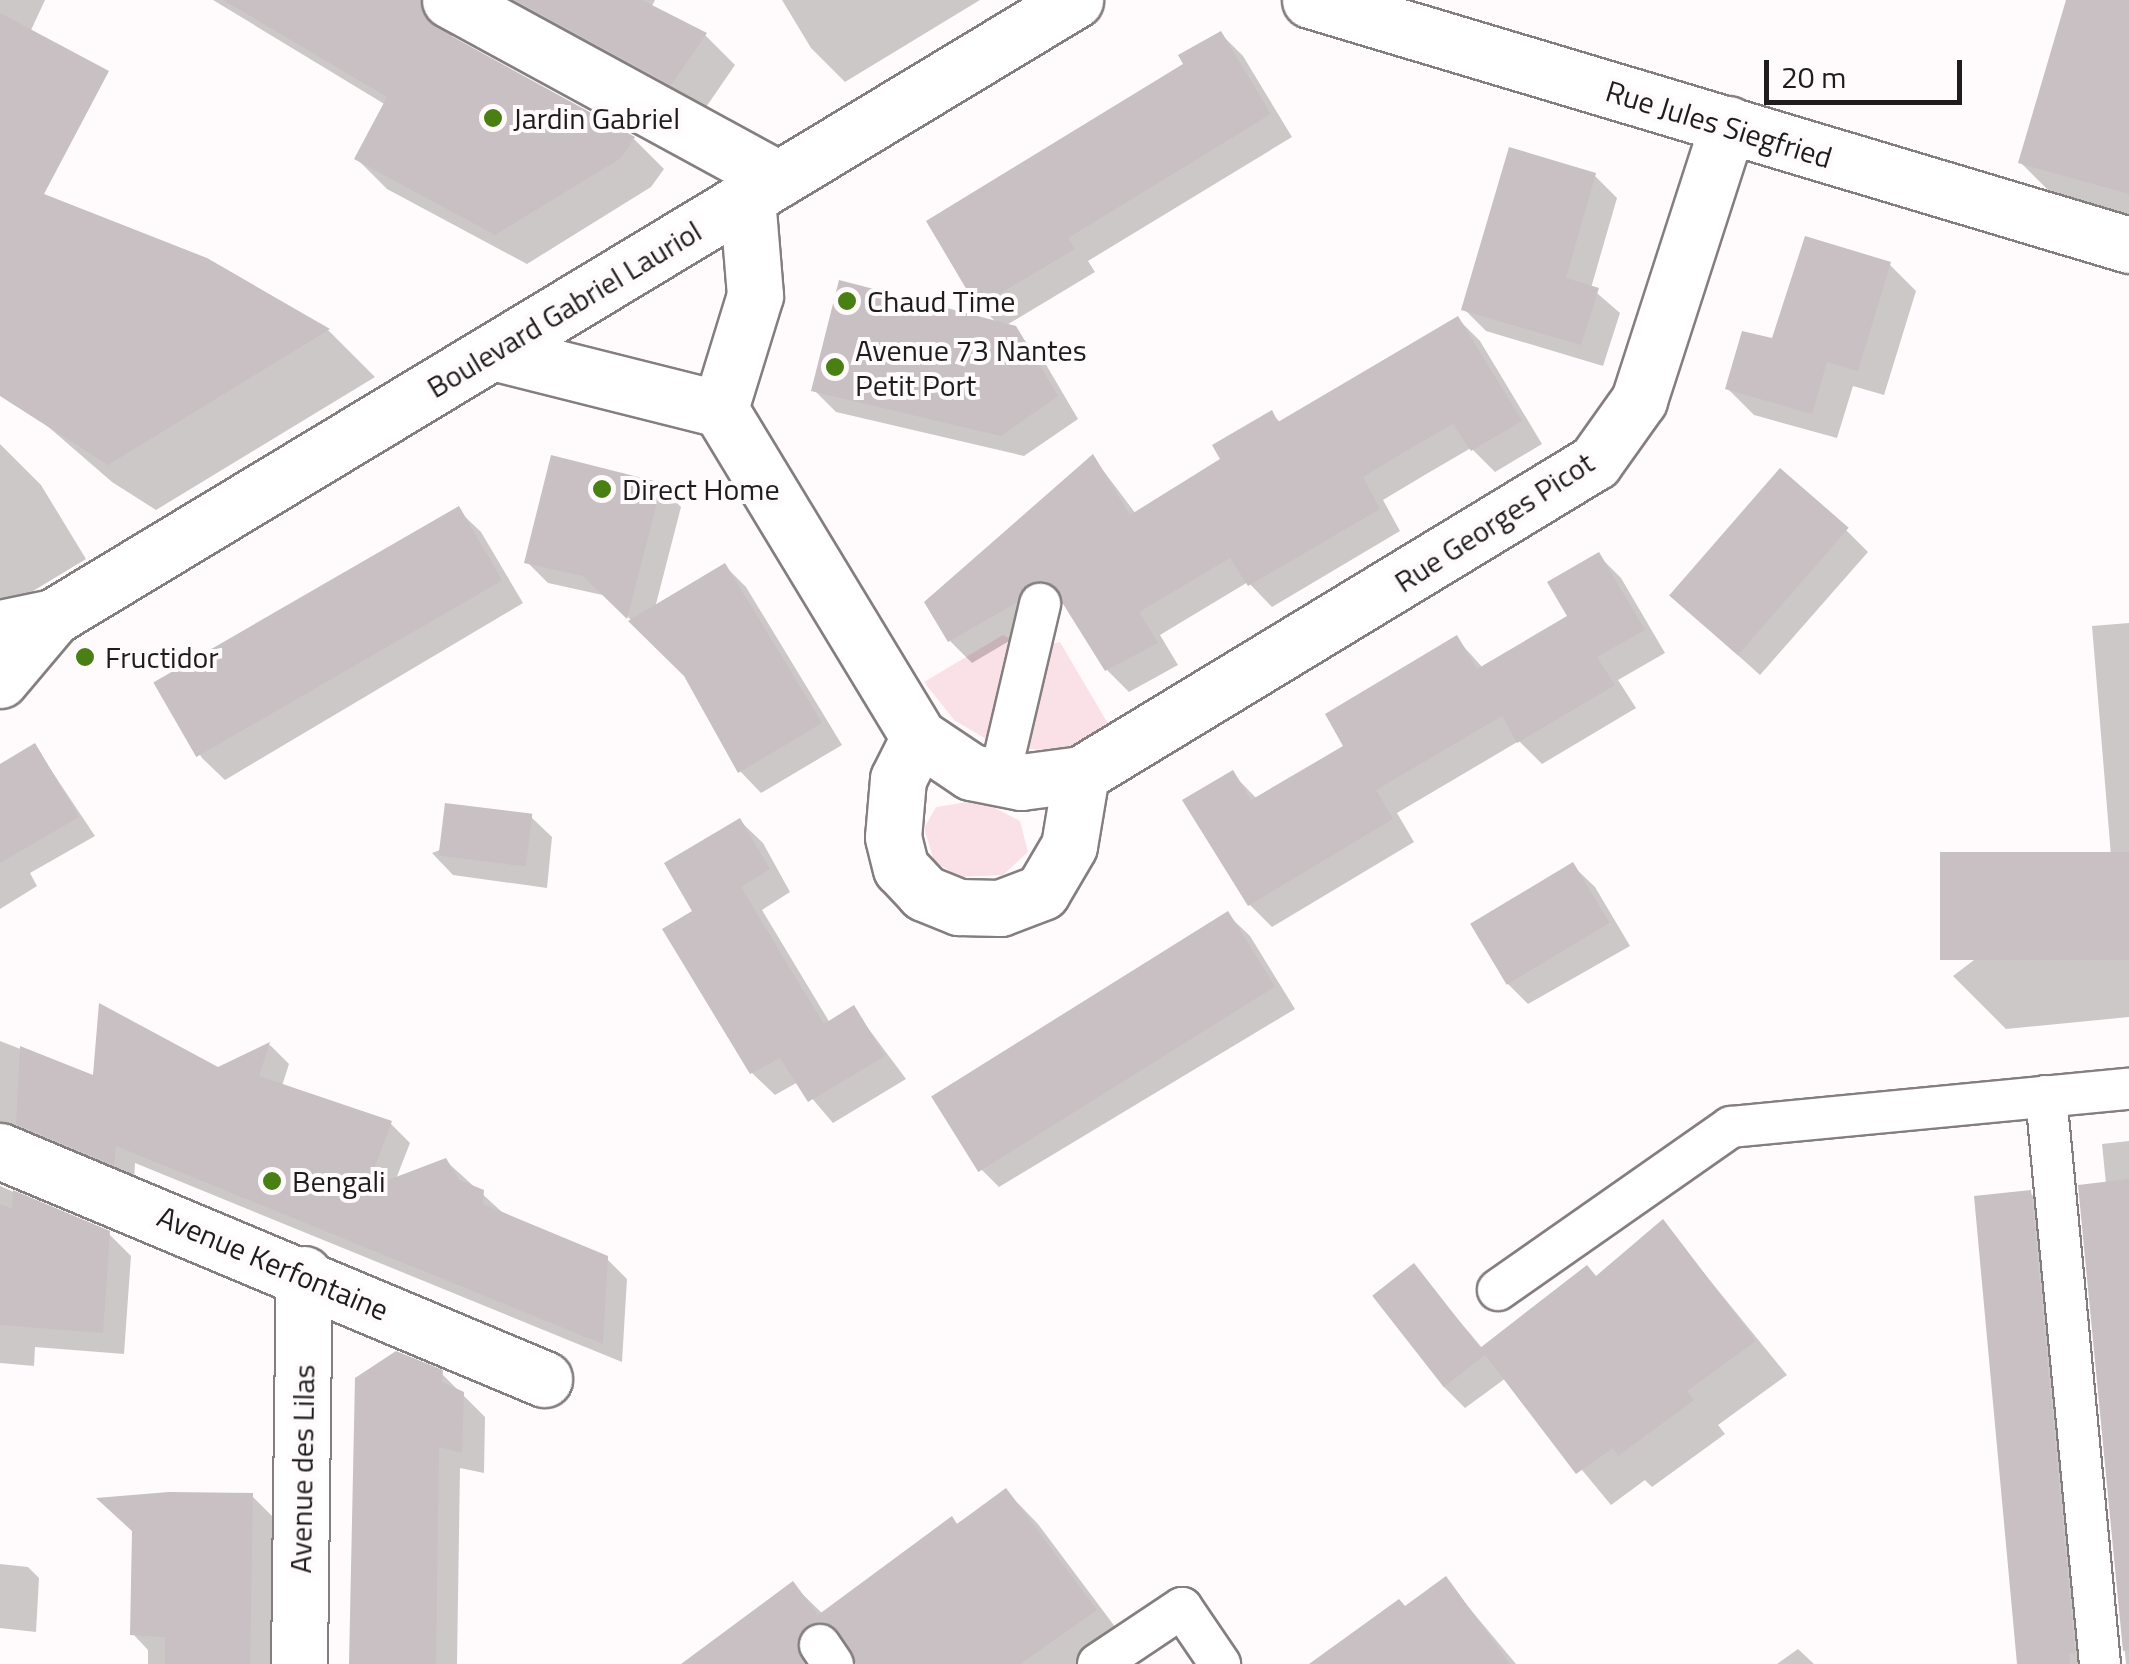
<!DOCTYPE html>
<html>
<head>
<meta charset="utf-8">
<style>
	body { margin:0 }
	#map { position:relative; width:2129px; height:1664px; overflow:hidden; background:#fffafb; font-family:"Titillium Web",sans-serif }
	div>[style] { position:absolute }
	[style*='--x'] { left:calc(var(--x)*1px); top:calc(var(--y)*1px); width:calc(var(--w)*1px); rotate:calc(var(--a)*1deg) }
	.green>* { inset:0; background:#fae1e7 }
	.shadow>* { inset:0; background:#0003 }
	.building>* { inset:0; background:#c8c0c2; transform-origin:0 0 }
	.roads { filter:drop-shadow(2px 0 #857e7f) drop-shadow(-2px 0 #857e7f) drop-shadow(0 2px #857e7f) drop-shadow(0 -2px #857e7f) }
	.lane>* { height:40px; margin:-20px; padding:0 20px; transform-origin:20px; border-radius:20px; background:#fff }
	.street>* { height:55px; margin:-27.5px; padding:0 27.5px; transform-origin:27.5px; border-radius:27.5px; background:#fff }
	.secondary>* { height:55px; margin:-27.5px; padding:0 27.5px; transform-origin:27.5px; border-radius:27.5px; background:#fff }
	.dots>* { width:28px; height:28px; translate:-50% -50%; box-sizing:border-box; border:5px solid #fffafb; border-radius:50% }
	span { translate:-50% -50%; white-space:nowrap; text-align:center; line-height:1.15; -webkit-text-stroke:8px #fffafb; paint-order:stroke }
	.poi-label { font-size:30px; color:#1f1c1d }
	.left { translate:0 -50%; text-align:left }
	.street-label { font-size:30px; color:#1f1c1d }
	.scale { position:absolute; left:1764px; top:60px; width:198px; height:45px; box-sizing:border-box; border:5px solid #1f1c1d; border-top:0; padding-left:12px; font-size:30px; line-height:35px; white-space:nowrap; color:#1f1c1d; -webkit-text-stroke:8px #fffafb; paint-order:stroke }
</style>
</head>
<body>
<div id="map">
	<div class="green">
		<i style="clip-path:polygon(1003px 635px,1016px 642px,993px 743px,954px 720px,924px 682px)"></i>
		<i style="clip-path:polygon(1060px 642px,1114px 734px,1061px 750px,1024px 749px,1043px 646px)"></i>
		<i style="clip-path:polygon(980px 800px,1020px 821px,1028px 852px,1003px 875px,959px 877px,934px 861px,924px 828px,936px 807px)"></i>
	</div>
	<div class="shadow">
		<i style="clip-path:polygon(0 0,45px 0,7px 82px,0 78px)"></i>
		<i style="clip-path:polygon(213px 0,655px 0,651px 8px,705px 35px,735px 65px,702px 113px,463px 3px,451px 39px,634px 139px,664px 169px,651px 187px,527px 264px,387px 189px,357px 159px,386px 105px)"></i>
		<i style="clip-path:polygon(782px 0,980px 0,845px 82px,811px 48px)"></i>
		<i style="clip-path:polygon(2069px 0,2129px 0,2129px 222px,2061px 203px,2020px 162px)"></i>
		<i style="clip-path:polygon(1221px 34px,1243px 56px,1292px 137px,1088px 261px,1095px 272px,1005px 326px,1038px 351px,1078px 419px,1024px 456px,836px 412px,814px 390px,998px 324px,979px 305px,1186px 64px)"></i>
		<i style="clip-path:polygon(1594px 175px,1617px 198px,1591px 288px,1620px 313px,1603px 366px,1486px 331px,1464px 309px)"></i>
		<i style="clip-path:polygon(0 177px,209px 261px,329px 331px,375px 377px,156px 510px,112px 482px,0 385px)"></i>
		<i style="clip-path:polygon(1890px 265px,1916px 291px,1884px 395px,1853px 386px,1837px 438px,1754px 415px,1728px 389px,1774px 341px)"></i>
		<i style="clip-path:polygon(1458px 319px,1480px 341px,1542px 444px,1495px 472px,1471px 448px,1428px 473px,1383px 500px,1400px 531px,1272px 607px,1248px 582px,1160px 635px,1178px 665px,1129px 692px,1107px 670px,1066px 604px,1055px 603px,1038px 624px,972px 663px,950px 641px,1093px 457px,1136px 514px,1224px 460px,1271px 413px,1281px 423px)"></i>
		<i style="clip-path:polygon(0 444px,41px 485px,86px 559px,0 611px)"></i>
		<i style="clip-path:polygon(660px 486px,681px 507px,655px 608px,725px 566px,746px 587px,842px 745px,761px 793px,740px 771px,686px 675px,607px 596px,548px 583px,527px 562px)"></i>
		<i style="clip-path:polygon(458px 510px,481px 532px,523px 603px,225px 780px,202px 758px,159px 688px)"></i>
		<i style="clip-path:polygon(1846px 530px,1868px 552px,1760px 675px,1694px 616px)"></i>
		<i style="clip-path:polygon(1598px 555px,1621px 578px,1665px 653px,1618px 680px,1636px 708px,1542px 764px,1519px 741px,1397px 813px,1414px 842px,1272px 927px,1250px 905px,1232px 773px,1257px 799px,1347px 747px,1456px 638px,1483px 668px,1570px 616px)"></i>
		<i style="clip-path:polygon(2129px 623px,2129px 1017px,2006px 1029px,1953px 976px,2111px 856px,2092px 626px)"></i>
		<i style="clip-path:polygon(35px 746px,95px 836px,30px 873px,37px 886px,0 909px,0 767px)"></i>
		<i style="clip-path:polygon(530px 816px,552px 837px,547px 888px,453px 875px,432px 853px)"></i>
		<i style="clip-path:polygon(740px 821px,763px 843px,790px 892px,762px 910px,830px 1023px,853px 1008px,906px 1079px,833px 1123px,798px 1082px,775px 1095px,752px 1073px,665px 930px,695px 912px)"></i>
		<i style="clip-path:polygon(1572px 865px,1595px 887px,1630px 946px,1528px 1004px,1506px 982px)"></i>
		<i style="clip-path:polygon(1227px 914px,1250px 936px,1295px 1009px,999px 1187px,976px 1164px)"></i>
		<i style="clip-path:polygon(0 1041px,95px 1078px,218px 1070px,270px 1045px,289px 1064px,282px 1086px,390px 1123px,410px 1143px,396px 1179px,446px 1161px,502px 1212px,607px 1259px,627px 1279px,622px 1362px,135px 1163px,134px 1183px,0 1125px)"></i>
		<i style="clip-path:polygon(2129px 1141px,2129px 1664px,2126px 1664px,2081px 1187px,2106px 1184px,2102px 1144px)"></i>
		<i style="clip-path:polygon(0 1186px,108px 1233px,131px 1256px,124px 1354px,35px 1347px,34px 1366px,0 1363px)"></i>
		<i style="clip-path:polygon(2030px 1193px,2070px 1233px,2111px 1664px,2020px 1664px)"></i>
		<i style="clip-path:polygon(1663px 1223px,1787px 1375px,1718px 1425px,1725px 1434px,1652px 1487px,1645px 1480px,1611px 1505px,1506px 1378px,1465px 1408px,1443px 1386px,1413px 1266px,1483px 1349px,1597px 1279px)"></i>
		<i style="clip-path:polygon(441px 1373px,485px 1417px,484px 1473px,460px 1468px,457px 1664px,352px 1664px)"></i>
		<i style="clip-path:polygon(1006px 1491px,1038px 1524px,1128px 1644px,1101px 1664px,859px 1664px,851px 1653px,835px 1664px,721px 1664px,793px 1585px,823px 1614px)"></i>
		<i style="clip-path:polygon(252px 1496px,274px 1518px,272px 1664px,148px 1664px,148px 1650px,133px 1634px)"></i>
		<i style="clip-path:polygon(0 1564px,28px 1567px,39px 1578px,36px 1632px,0 1628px)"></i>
		<i style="clip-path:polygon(1445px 1579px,1516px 1664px,1313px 1664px,1405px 1609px)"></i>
		<i style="clip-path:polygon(1798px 1649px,1814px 1664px,1777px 1664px)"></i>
	</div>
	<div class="building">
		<i style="clip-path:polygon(223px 0,419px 0,435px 27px,635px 137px,621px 158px,495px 235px,354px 159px,387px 97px)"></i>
		<i style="clip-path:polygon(515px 0,642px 0,707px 33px,671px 85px)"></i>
		<i style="clip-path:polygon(2066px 0,2129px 0,2129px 194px,2018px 163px)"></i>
		<i style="clip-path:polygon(0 13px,109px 71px,44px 194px,207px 258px,330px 329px,108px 465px,0 396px)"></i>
		<i style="clip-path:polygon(1221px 31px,1271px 114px,1068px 238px,1075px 249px,977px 307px,926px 221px,1183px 64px,1178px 55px)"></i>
		<i style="clip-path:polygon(1509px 147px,1596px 173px,1566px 278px,1599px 288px,1581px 345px,1461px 310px)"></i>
		<i style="clip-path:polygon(1805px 236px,1891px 262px,1858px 371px,1827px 362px,1812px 414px,1725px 389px,1742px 331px,1772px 338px)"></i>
		<i style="clip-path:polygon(839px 280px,1016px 326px,1058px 396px,1001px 436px,811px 391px)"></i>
		<i style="clip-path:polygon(1458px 316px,1522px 421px,1471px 451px,1453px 424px,1406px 451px,1363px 477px,1380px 509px,1248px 586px,1230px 558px,1139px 612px,1158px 643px,1105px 671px,1050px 583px,1032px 582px,1016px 603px,948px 642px,924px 602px,1093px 454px,1130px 515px,1220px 459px,1212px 445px,1272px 410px,1278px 422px)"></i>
		<i style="clip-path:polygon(551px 455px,662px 483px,627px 619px,583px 576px,524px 563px)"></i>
		<i style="left:1780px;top:468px;width:91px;height:169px;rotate:41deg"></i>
		<i style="left:459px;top:506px;width:86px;height:353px;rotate:60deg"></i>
		<i style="clip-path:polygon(1599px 552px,1645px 630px,1597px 657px,1615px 685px,1517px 743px,1502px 716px,1376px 790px,1393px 819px,1248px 906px,1182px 800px,1233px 770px,1251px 800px,1343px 746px,1325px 714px,1457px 635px,1477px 669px,1567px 616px,1547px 582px)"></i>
		<i style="clip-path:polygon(725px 563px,822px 723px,738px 773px,684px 676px,628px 621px)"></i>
		<i style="clip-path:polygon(35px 743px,79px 817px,0 863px,0 764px)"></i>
		<i style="left:445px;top:803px;width:88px;height:53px;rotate:7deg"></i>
		<i style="clip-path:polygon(740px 818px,770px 869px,741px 887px,797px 980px,824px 1024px,854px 1005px,885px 1056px,808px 1102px,780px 1058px,750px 1074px,662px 929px,692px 911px,664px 863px)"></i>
		<i style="left:2129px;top:852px;width:108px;height:189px;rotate:90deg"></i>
		<i style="left:1573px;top:862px;width:71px;height:120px;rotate:59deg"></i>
		<i style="left:1228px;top:911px;width:89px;height:350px;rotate:58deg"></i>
		<i style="clip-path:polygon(99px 1003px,218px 1067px,270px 1042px,259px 1076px,392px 1121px,367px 1188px,446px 1158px,459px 1180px,484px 1190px,483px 1204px,608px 1256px,603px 1344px,116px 1146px,114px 1165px,16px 1124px,20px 1046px,93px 1075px)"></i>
		<i style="clip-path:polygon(2129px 1179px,2129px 1650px,2123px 1651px,2078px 1185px)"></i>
		<i style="clip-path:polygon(13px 1190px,110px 1231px,103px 1333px,0 1325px,0 1204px,12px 1209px)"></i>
		<i style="clip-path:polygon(2031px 1190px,2075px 1653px,2069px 1653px,2070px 1664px,2017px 1664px,1974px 1196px)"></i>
		<i style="clip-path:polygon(1663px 1219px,1756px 1341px,1687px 1391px,1694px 1400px,1618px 1456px,1613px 1448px,1576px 1474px,1480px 1348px,1587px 1265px,1596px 1276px)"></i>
		<i style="left:1414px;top:1263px;width:116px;height:53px;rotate:52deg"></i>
		<i style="clip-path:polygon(396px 1351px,443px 1370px,442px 1382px,464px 1392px,462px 1453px,439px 1447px,436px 1664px,349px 1664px,355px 1378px)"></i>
		<i style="clip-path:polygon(1006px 1488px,1097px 1610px,1020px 1664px,856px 1664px,839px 1631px,819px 1621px,798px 1636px,804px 1664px,681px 1664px,793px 1581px,818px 1615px,952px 1516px,957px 1524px)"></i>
		<i style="clip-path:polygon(169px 1492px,253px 1493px,250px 1664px,165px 1664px,165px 1637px,130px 1635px,132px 1531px,96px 1498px)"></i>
		<i style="clip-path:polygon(1446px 1576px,1510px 1664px,1309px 1664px,1399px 1599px,1405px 1606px)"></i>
	</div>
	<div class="roads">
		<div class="lane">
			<i style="--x:999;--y:779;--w:180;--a:-76.8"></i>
			<i style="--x:2046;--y:1096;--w:571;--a:84.57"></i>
			<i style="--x:1498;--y:1290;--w:284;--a:-35"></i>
			<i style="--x:1731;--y:1127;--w:400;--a:-5.5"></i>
			<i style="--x:820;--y:1645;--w:23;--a:56"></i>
			<i style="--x:1098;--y:1664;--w:101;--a:-33.7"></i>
			<i style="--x:1182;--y:1608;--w:68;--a:55.8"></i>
		</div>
		<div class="street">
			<i style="--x:450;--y:0;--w:374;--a:28.6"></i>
			<i style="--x:1310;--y:0;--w:855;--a:16.65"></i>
			<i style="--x:493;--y:352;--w:234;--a:14.1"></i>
			<i style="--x:720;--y:409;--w:119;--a:-72.9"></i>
			<i style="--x:755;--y:295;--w:97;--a:-94.7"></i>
			<i style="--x:720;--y:409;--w:384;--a:58.8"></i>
			<i style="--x:919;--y:737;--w:63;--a:33.9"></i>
			<i style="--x:971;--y:772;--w:51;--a:11.3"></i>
			<i style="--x:1021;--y:782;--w:61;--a:-7.6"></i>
			<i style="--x:1081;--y:774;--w:601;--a:-31.26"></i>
			<i style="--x:1595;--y:462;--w:76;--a:-54.6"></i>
			<i style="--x:1639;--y:400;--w:290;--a:-72.1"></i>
			<i style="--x:919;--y:737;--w:47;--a:116.6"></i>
			<i style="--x:898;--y:779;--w:58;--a:94.9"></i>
			<i style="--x:893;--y:837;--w:32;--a:76"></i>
			<i style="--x:901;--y:868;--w:34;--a:47"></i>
			<i style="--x:924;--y:893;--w:38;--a:22"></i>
			<i style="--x:959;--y:907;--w:41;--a:1.4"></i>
			<i style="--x:1000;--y:908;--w:45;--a:-20.9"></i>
			<i style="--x:1042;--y:892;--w:53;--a:-59.6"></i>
			<i style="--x:1069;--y:846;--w:73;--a:-80.5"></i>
			<i style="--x:0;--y:1151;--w:590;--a:22.74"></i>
			<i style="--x:299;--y:1664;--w:390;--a:-89.3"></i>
		</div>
		<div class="secondary">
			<i style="--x:0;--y:628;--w:54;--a:-11.7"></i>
			<i style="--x:53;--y:617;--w:1194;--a:-31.12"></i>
			<i style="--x:0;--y:680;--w:82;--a:-49.9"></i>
		</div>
	</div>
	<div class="dots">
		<i style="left:493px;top:118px;background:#4a7f13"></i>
		<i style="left:847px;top:301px;background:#4a7f13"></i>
		<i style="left:835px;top:367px;background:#4a7f13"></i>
		<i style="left:602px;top:489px;background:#4a7f13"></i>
		<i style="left:85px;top:657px;background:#4a7f13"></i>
		<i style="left:272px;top:1181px;background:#4a7f13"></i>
	</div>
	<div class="poi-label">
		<span class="left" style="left:513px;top:118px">Jardin Gabriel</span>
		<span class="left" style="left:867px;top:301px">Chaud Time</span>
		<span class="left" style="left:855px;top:367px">Avenue 73 Nantes<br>Petit Port</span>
		<span class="left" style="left:622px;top:489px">Direct Home</span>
		<span class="left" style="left:105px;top:657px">Fructidor</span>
		<span class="left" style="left:292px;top:1181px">Bengali</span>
	</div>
	<div class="street-label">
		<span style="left:1719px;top:124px;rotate:17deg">Rue Jules Siegfried</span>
		<span style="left:564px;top:309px;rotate:-31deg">Boulevard Gabriel Lauriol</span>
		<span style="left:1494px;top:522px;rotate:-33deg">Rue Georges Picot</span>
		<span style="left:273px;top:1263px;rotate:23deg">Avenue Kerfontaine</span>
		<span style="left:302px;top:1469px;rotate:-89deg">Avenue des Lilas</span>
	</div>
	<div class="scale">20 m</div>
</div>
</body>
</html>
